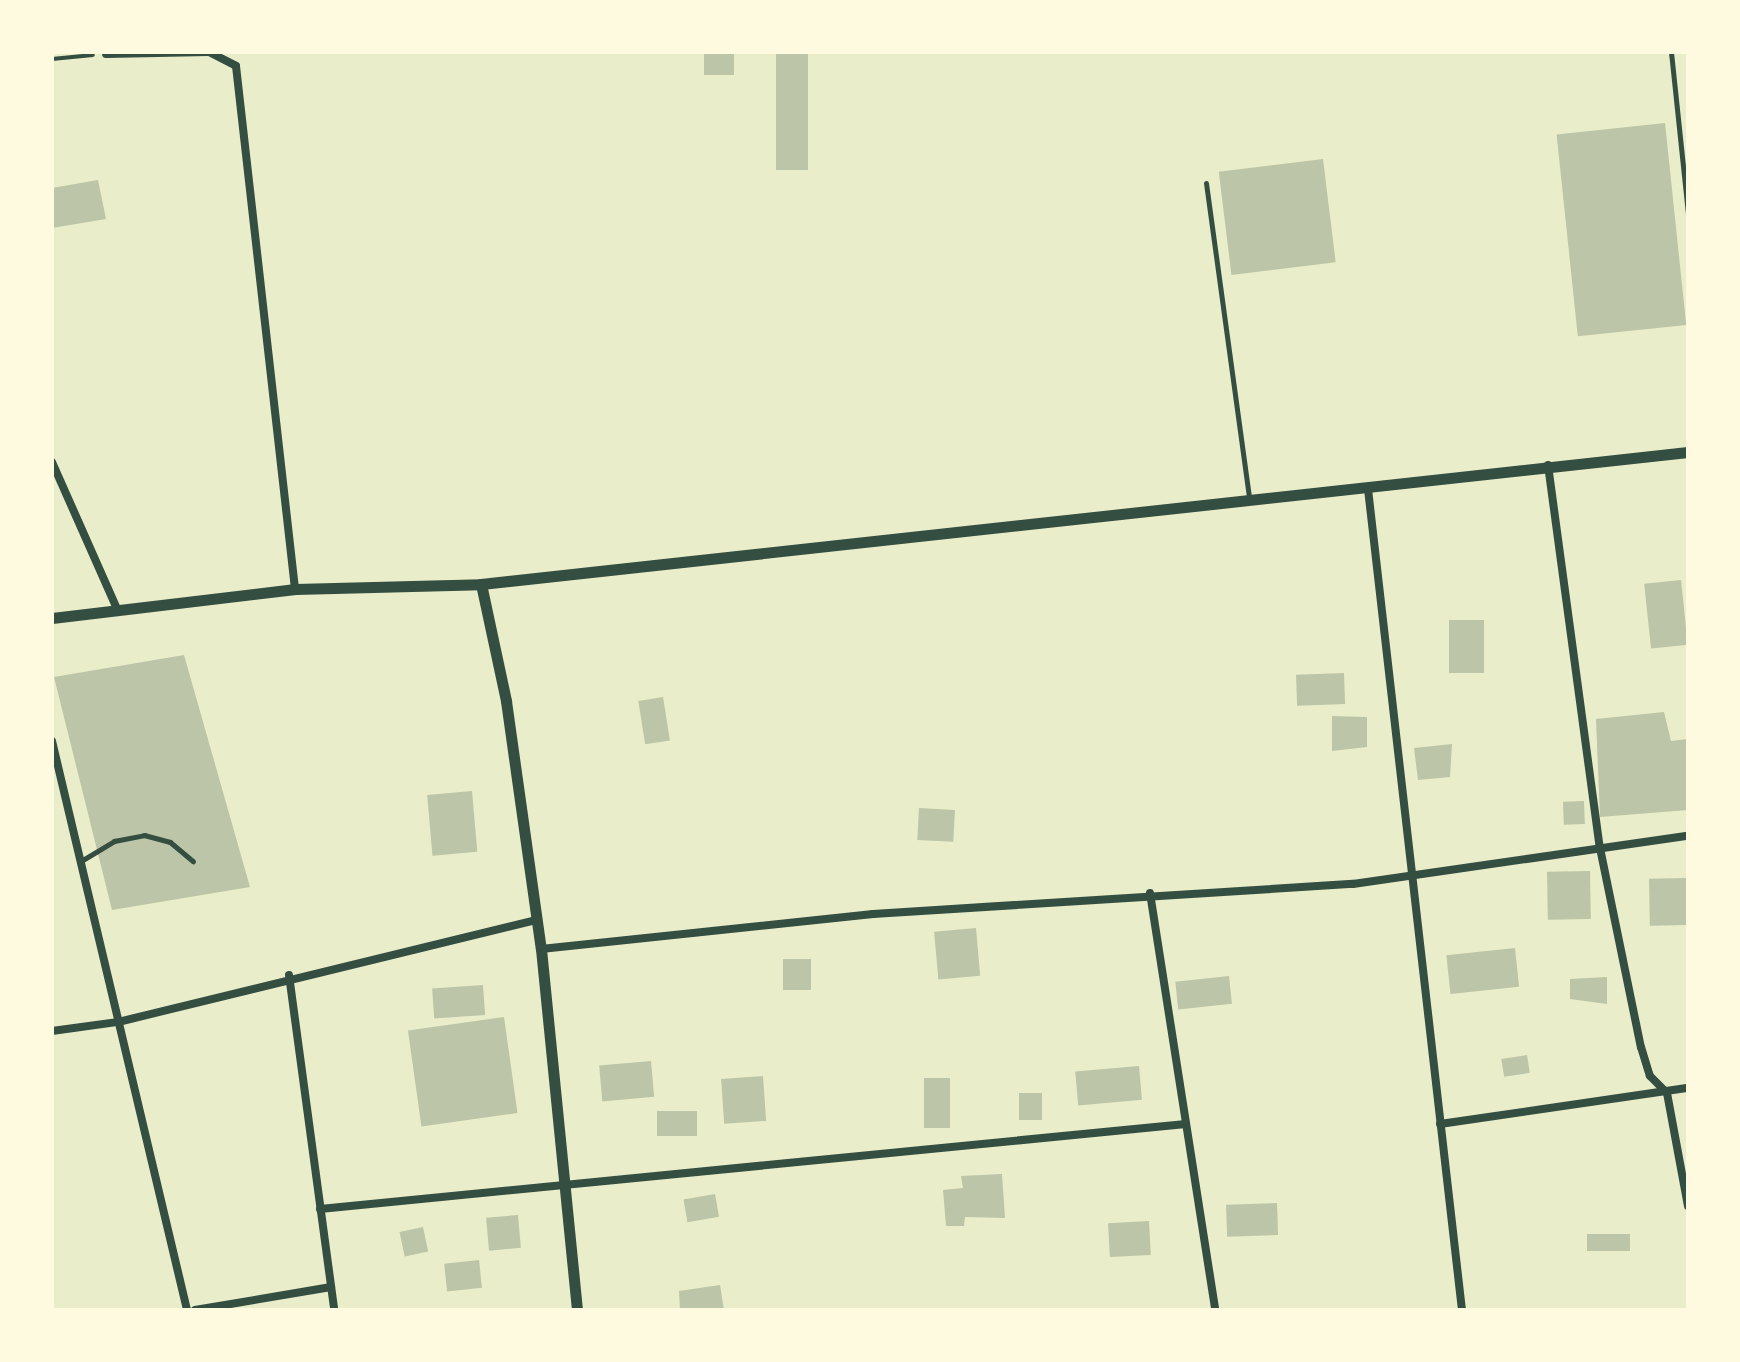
<!DOCTYPE html>
<html>
<head>
<meta charset="utf-8">
<style>
	body { margin:0 }
	#map { position:relative; width:1740px; height:1362px; overflow:hidden; background:#e9edc9; font-family:Commissioner,sans-serif }
	div>[style] { position:absolute }
	[style*='--x'] { left:calc(var(--x)*1px); top:calc(var(--y)*1px); width:calc(var(--w)*1px); rotate:calc(var(--a)*1deg) }
	.building>* { inset:0; background:#bcc5a7; transform-origin:0 0 }
	.path>* { height:4px; margin:-2px; padding:0 2px; transform-origin:2px; border-radius:2px; background:#344e41 }
	.service>* { height:5px; margin:-2.5px; padding:0 2.5px; transform-origin:2.5px; border-radius:2.5px; background:#344e41 }
	.minor>* { height:8px; margin:-4px; padding:0 4px; transform-origin:4px; border-radius:4px; background:#344e41 }
	.tertiary>* { height:11px; margin:-5.5px; padding:0 5.5px; transform-origin:5.5px; border-radius:5.5px; background:#344e41 }
	span { translate:-50% -50%; white-space:nowrap; text-align:center; line-height:1.15; -webkit-text-stroke:8px #fefae0; paint-order:stroke }
	.frame { position:absolute; inset:0; border:54px solid #fefae0; pointer-events:none }
</style>
</head>
<body>
<div id="map">
	<div class="building">
		<i style="left:704px;top:52px;width:30px;height:23px"></i>
		<i style="left:776px;top:52px;width:32px;height:118px"></i>
		<i style="left:1665px;top:123px;width:203px;height:109px;rotate:84deg"></i>
		<i style="left:1323px;top:159px;width:104px;height:105px;rotate:83deg"></i>
		<i style="clip-path:polygon(98px 180px,106px 219px,52px 228px,52px 188px)"></i>
		<i style="left:1681px;top:580px;width:65px;height:37px;rotate:84deg"></i>
		<i style="left:1484px;top:620px;width:53px;height:35px;rotate:90deg"></i>
		<i style="clip-path:polygon(184px 655px,250px 887px,112px 910px,54px 677px)"></i>
		<i style="left:1344px;top:673px;width:31px;height:48px;rotate:88deg"></i>
		<i style="left:663px;top:697px;width:44px;height:25px;rotate:81deg"></i>
		<i style="clip-path:polygon(1664px 712px,1671px 741px,1688px 739px,1688px 810px,1600px 817px,1596px 719px)"></i>
		<i style="clip-path:polygon(1332px 716px,1367px 717px,1367px 747px,1332px 751px)"></i>
		<i style="clip-path:polygon(1452px 744px,1450px 777px,1418px 780px,1414px 748px)"></i>
		<i style="left:472px;top:791px;width:61px;height:45px;rotate:85deg"></i>
		<i style="left:1584px;top:801px;width:23px;height:21px;rotate:88deg"></i>
		<i style="left:919px;top:808px;width:36px;height:32px;rotate:3deg"></i>
		<i style="left:1590px;top:871px;width:48px;height:43px;rotate:89deg"></i>
		<i style="left:1687px;top:878px;width:47px;height:38px;rotate:89deg"></i>
		<i style="left:976px;top:928px;width:48px;height:42px;rotate:85deg"></i>
		<i style="left:1515px;top:948px;width:39px;height:69px;rotate:84deg"></i>
		<i style="left:783px;top:959px;width:28px;height:31px"></i>
		<i style="left:1229px;top:976px;width:28px;height:54px;rotate:84deg"></i>
		<i style="clip-path:polygon(1607px 977px,1607px 1004px,1570px 999px,1570px 979px)"></i>
		<i style="left:483px;top:985px;width:30px;height:51px;rotate:86deg"></i>
		<i style="left:504px;top:1017px;width:97px;height:97px;rotate:82deg"></i>
		<i style="left:1527px;top:1055px;width:18px;height:26px;rotate:81deg"></i>
		<i style="left:651px;top:1061px;width:36px;height:52px;rotate:85deg"></i>
		<i style="left:1139px;top:1066px;width:34px;height:64px;rotate:85deg"></i>
		<i style="left:763px;top:1076px;width:45px;height:42px;rotate:86deg"></i>
		<i style="left:924px;top:1078px;width:26px;height:50px"></i>
		<i style="left:1042px;top:1093px;width:27px;height:23px;rotate:90deg"></i>
		<i style="left:697px;top:1111px;width:25px;height:40px;rotate:90deg"></i>
		<i style="clip-path:polygon(1002px 1174px,1005px 1218px,965px 1217px,964px 1226px,946px 1226px,943px 1190px,963px 1188px,961px 1176px)"></i>
		<i style="left:715px;top:1194px;width:23px;height:32px;rotate:80deg"></i>
		<i style="left:1277px;top:1203px;width:32px;height:51px;rotate:88deg"></i>
		<i style="left:518px;top:1215px;width:33px;height:32px;rotate:85deg"></i>
		<i style="left:1149px;top:1221px;width:34px;height:41px;rotate:87deg"></i>
		<i style="left:423px;top:1227px;width:25px;height:24px;rotate:78deg"></i>
		<i style="left:1587px;top:1234px;width:43px;height:17px"></i>
		<i style="left:479px;top:1260px;width:28px;height:35px;rotate:84deg"></i>
		<i style="clip-path:polygon(720px 1285px,724px 1310px,680px 1310px,679px 1291px)"></i>
	</div>
	<div class="path">
		<i style="--x:52;--y:59;--w:41;--a:-5.6"></i>
	</div>
	<div class="service">
		<i style="--x:1671;--y:52;--w:163;--a:84"></i>
		<i style="--x:1206;--y:183;--w:318;--a:82.2"></i>
		<i style="--x:81;--y:861;--w:39;--a:-31"></i>
		<i style="--x:114;--y:841;--w:31;--a:-11"></i>
		<i style="--x:144;--y:835;--w:27;--a:15"></i>
		<i style="--x:170;--y:842;--w:30;--a:40"></i>
	</div>
	<div class="minor">
		<i style="--x:106;--y:54;--w:103;--a:-1.1"></i>
		<i style="--x:209;--y:52;--w:30;--a:27"></i>
		<i style="--x:236;--y:66;--w:526;--a:83.56"></i>
		<i style="--x:52;--y:462;--w:163;--a:66.1"></i>
		<i style="--x:1548;--y:465;--w:387;--a:82.3"></i>
		<i style="--x:1600;--y:848;--w:203;--a:78.4"></i>
		<i style="--x:1641;--y:1047;--w:30;--a:73"></i>
		<i style="--x:1650;--y:1076;--w:24;--a:45"></i>
		<i style="--x:1667;--y:1093;--w:115;--a:79.5"></i>
		<i style="--x:1368;--y:489;--w:826;--a:83.47"></i>
		<i style="--x:52;--y:741;--w:585;--a:76.65"></i>
		<i style="--x:1150;--y:893;--w:422;--a:81.1"></i>
		<i style="--x:541;--y:949;--w:334;--a:-6"></i>
		<i style="--x:873;--y:914;--w:481;--a:-3.6"></i>
		<i style="--x:1353;--y:884;--w:338;--a:-8.2"></i>
		<i style="--x:289;--y:975;--w:338;--a:82.3"></i>
		<i style="--x:52;--y:1031;--w:67;--a:-7.8"></i>
		<i style="--x:118;--y:1022;--w:430;--a:-13.7"></i>
		<i style="--x:1440;--y:1124;--w:251;--a:-8.3"></i>
		<i style="--x:320;--y:1209;--w:870;--a:-5.61"></i>
		<i style="--x:195;--y:1310;--w:138;--a:-9.6"></i>
	</div>
	<div class="tertiary">
		<i style="--x:481;--y:584;--w:120;--a:77.9"></i>
		<i style="--x:506;--y:701;--w:250;--a:82"></i>
		<i style="--x:541;--y:949;--w:363;--a:84.3"></i>
		<i style="--x:52;--y:618;--w:245;--a:-6.8"></i>
		<i style="--x:295;--y:589;--w:186;--a:-1.5"></i>
		<i style="--x:481;--y:584;--w:1214;--a:-6.24"></i>
	</div>
	<div class="frame"></div>
</div>
</body>
</html>
